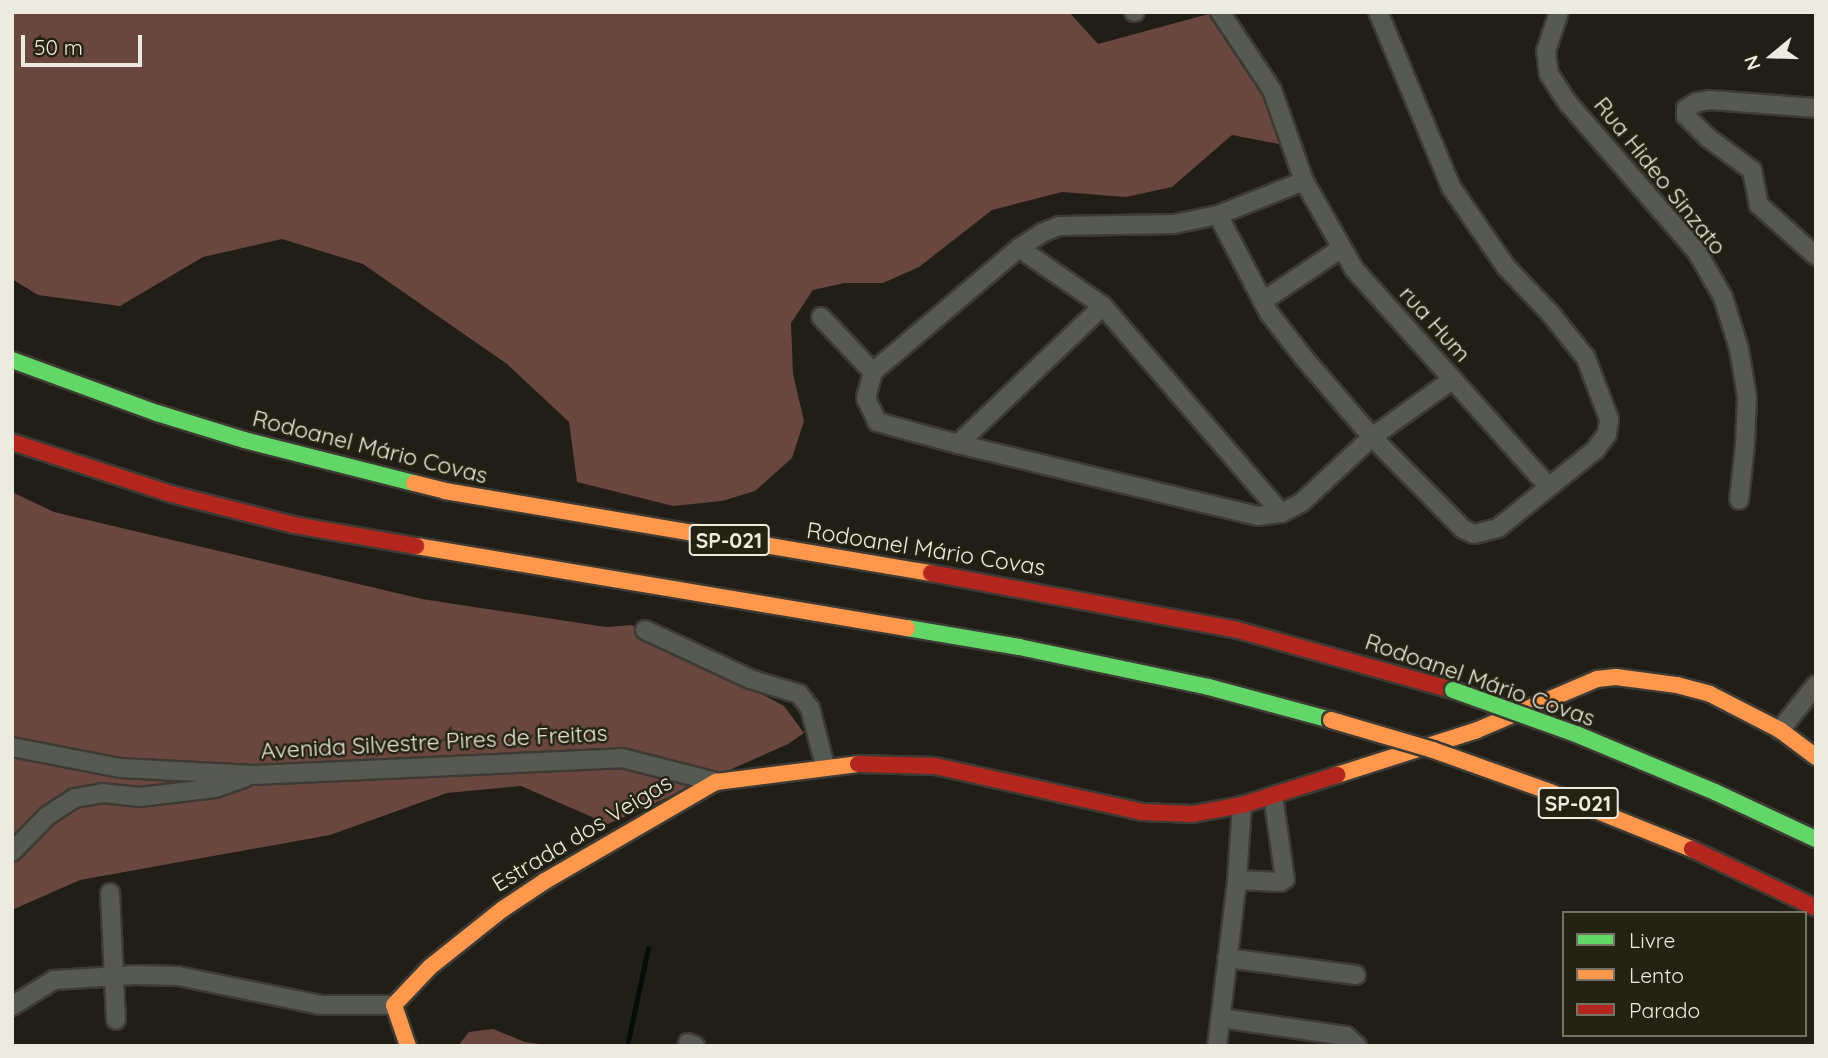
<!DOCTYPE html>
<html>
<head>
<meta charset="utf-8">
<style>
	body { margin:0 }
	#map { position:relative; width:1828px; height:1058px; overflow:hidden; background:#201e16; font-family:Quicksand,sans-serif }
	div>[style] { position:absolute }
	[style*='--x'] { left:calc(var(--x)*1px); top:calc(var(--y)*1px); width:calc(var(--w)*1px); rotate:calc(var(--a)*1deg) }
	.forest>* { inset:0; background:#69473f }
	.stream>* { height:5px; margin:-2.5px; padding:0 2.5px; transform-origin:2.5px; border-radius:2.5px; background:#030e08 }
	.roads { filter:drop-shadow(2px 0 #3c3a33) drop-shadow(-2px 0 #3c3a33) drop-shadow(0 2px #3c3a33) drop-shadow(0 -2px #3c3a33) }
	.street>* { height:18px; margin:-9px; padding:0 9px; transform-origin:9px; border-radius:9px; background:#565852 }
	.fast>* { height:16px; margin:-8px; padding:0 8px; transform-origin:8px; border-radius:8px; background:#63d668 }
	.slow>* { height:16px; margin:-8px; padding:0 8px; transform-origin:8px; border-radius:8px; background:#ff974d }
	.jam>* { height:16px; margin:-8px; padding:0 8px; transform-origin:8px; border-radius:8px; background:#b3261e }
	.bridges { filter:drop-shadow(2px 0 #3c3a33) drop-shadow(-2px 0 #3c3a33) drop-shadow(0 2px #3c3a33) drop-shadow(0 -2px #3c3a33) }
	.fast-bridge>* { height:16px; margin:-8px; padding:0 8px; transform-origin:8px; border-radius:8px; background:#63d668 }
	.slow-bridge>* { height:16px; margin:-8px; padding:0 8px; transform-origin:8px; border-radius:8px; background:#ff974d }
	.jam-bridge>* { height:16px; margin:-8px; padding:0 8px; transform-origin:8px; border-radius:8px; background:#b3261e }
	span { translate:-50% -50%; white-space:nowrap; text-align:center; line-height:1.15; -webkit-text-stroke:5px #242212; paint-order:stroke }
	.shield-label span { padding:2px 5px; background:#242212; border:2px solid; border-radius:5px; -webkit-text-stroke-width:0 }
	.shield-label { font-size:21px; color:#ecebe0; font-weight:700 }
	.street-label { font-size:23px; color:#ecebe0 }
	.frame { position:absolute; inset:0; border:14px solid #ecebe0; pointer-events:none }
	.legend { position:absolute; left:1562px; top:911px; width:245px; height:126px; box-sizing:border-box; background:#242212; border:2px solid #747264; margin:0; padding:9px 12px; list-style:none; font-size:21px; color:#ecebe0 }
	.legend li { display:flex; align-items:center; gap:14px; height:35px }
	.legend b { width:35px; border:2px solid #747264 }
	.north { position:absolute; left:1737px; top:21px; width:70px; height:70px; -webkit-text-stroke:5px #242212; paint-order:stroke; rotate:251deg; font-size:19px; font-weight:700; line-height:28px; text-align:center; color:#ecebe0 }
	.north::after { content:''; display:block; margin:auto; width:24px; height:32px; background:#ecebe0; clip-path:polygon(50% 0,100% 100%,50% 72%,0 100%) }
	.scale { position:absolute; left:21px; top:35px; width:121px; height:32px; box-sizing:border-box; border:4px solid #ecebe0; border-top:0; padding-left:9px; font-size:21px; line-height:24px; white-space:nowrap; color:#ecebe0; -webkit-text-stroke:5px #242212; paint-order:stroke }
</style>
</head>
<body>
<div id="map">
	<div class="forest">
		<i style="clip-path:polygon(12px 12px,1069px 12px,1098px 44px,1216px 12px,1269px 91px,1289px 146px,1232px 135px,1172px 187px,1126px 197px,1062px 192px,992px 210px,919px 267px,883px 283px,844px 283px,813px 290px,791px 323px,793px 374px,804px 421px,792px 458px,755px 491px,722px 501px,673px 506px,577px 482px,569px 422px,507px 364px,363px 264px,282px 239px,203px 257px,120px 306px,38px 295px,12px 279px)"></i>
		<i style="clip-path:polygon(12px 492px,54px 512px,422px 599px,606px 627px,632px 625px,784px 706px,804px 733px,788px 744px,608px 824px,521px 786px,447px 793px,330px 835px,80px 880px,12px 910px)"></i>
		<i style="clip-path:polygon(493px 1029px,525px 1042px,554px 1046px,458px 1046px,469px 1032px)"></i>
	</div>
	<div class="stream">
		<i style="--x:627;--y:1046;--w:100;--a:-77.9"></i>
	</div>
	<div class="roads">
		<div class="street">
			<i style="--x:1134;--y:12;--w:1;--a:0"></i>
			<i style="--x:1220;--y:12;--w:94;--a:56.3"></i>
			<i style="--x:1272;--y:90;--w:96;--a:70.6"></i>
			<i style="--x:1304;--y:181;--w:101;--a:60.4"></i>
			<i style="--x:1354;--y:269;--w:291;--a:48.2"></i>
			<i style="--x:1559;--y:12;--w:41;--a:108.4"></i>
			<i style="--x:1546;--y:51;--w:23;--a:83"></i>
			<i style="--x:1549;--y:74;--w:35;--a:57"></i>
			<i style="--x:1568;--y:103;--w:197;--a:49.1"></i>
			<i style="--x:1697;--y:252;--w:52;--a:60"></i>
			<i style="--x:1723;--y:297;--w:54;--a:72.9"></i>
			<i style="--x:1739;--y:349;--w:49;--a:80.5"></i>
			<i style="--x:1747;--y:397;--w:48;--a:92.4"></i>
			<i style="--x:1745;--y:445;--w:55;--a:96.2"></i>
			<i style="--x:1816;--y:108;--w:106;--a:-175.7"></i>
			<i style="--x:1710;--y:100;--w:13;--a:171"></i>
			<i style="--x:1697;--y:102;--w:13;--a:148"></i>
			<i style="--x:1686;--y:109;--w:7;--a:90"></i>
			<i style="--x:1686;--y:116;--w:30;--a:45"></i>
			<i style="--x:1707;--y:137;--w:56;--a:36.3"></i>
			<i style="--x:1752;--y:170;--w:36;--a:79"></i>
			<i style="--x:1759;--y:205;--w:76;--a:41.8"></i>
			<i style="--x:1304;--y:181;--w:92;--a:158.4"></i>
			<i style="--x:1218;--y:215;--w:45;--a:168.4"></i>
			<i style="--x:1174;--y:224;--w:115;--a:179"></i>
			<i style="--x:1059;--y:226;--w:18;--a:158"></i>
			<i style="--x:1042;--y:233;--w:27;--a:147"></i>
			<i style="--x:1019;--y:248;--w:192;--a:139.7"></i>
			<i style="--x:873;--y:372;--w:27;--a:105"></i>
			<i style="--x:866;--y:398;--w:26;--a:65"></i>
			<i style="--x:877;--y:422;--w:84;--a:15.2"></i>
			<i style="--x:958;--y:444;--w:308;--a:13.5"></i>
			<i style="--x:1257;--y:516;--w:24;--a:-7"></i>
			<i style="--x:1281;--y:513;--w:22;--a:-27"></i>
			<i style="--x:1301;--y:503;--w:97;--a:-42.9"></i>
			<i style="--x:1372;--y:437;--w:98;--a:-35.5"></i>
			<i style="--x:1218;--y:215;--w:110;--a:62.5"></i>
			<i style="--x:1269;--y:313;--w:57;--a:52.1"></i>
			<i style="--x:1304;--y:358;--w:104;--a:49.3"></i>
			<i style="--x:1372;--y:437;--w:129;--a:45.3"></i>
			<i style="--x:1463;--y:529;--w:12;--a:24"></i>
			<i style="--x:1474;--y:534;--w:25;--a:-14"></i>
			<i style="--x:1498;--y:528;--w:124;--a:-38.8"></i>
			<i style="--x:1595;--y:450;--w:20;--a:-53"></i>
			<i style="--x:1607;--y:434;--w:15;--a:-82"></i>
			<i style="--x:1609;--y:419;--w:65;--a:-110.7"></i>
			<i style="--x:1586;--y:358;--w:58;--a:-128.7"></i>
			<i style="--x:1550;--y:313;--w:64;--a:-133.7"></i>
			<i style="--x:1506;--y:267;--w:97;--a:-124.5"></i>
			<i style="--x:1451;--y:187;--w:190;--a:-112.6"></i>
			<i style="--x:1019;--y:248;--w:102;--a:34.6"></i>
			<i style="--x:1103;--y:306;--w:273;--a:49.3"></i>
			<i style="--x:1263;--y:301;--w:93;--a:-34"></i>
			<i style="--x:821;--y:317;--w:76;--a:46.6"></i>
			<i style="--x:958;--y:444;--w:200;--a:-43.6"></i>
			<i style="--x:645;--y:630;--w:116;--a:25"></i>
			<i style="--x:750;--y:679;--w:51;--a:17"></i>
			<i style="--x:799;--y:694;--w:18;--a:52"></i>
			<i style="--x:810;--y:708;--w:60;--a:75.5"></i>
			<i style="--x:1780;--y:730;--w:58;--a:-51.3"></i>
			<i style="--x:12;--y:747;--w:110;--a:11"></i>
			<i style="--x:120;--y:768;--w:134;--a:3"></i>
			<i style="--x:254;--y:775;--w:368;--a:-2.6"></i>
			<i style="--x:622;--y:758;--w:97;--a:14.3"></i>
			<i style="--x:12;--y:852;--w:50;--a:-45.8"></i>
			<i style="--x:47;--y:816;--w:33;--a:-33"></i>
			<i style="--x:75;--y:798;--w:27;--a:-10"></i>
			<i style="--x:102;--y:793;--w:38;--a:6"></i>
			<i style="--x:140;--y:797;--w:76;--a:-6.8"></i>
			<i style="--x:215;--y:788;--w:31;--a:-19"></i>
			<i style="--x:1237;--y:880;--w:43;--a:2.7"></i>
			<i style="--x:1280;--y:882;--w:6;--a:-31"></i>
			<i style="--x:1285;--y:879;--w:84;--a:-98.2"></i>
			<i style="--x:110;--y:893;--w:127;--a:87.3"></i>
			<i style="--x:1227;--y:958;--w:130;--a:7.5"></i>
			<i style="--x:12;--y:1006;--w:49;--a:-31.8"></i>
			<i style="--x:54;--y:980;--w:81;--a:-3.5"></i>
			<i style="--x:135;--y:975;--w:43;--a:1.3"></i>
			<i style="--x:178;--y:976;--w:145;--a:11.5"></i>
			<i style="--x:320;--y:1005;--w:74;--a:0"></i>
			<i style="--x:1221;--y:1018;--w:126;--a:8.2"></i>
			<i style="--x:1346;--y:1036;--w:15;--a:42"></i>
			<i style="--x:688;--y:1043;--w:8;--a:23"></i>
			<i style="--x:1217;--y:1046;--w:167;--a:-83.1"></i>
			<i style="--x:1237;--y:880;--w:75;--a:-86.2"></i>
		</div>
		<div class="fast">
			<i style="--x:12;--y:360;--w:154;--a:20.1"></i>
			<i style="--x:157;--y:413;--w:91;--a:17.2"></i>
			<i style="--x:244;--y:440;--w:175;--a:14.2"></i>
			<i style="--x:907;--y:628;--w:114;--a:9.6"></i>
			<i style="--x:1019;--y:647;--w:194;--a:11.9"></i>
			<i style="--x:1209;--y:687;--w:126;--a:15.1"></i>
		</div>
		<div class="slow">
			<i style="--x:414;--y:483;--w:32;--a:14"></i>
			<i style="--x:445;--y:491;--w:493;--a:9.6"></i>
			<i style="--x:416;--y:546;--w:498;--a:9.5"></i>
			<i style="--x:1337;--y:775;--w:145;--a:-17.7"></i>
			<i style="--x:1475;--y:731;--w:133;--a:-23.1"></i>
			<i style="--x:1597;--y:679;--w:19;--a:-6"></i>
			<i style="--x:1616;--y:677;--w:62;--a:7.5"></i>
			<i style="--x:1677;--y:685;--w:34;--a:15"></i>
			<i style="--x:1710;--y:694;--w:79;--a:27.2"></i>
			<i style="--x:1780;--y:730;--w:45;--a:36.9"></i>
			<i style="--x:408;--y:1046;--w:43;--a:-108.9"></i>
			<i style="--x:394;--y:1005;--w:52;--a:-46.5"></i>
			<i style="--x:430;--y:967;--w:93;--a:-38.5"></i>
			<i style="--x:503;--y:909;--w:50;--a:-33.7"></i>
			<i style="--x:545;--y:881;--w:198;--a:-30.1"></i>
			<i style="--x:716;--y:782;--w:143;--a:-7.2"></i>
		</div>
		<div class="jam">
			<i style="--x:12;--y:442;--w:167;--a:18.1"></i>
			<i style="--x:171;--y:494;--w:127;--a:14.1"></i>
			<i style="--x:294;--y:525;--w:124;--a:9.8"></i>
			<i style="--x:931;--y:573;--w:308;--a:10.5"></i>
			<i style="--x:1234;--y:629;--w:227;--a:15.6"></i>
			<i style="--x:858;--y:764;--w:77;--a:1.5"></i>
			<i style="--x:935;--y:766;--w:212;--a:12.5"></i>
			<i style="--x:1142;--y:812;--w:51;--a:2.2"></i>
			<i style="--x:1193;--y:814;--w:50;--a:-10.4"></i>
			<i style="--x:1242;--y:805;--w:100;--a:-17.5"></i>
		</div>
	</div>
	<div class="bridges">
		<div class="fast-bridge">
			<i style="--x:1453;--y:690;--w:131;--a:19.7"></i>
			<i style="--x:1576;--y:734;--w:151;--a:22.6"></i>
			<i style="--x:1715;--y:792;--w:111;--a:25"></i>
		</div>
		<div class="slow-bridge">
			<i style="--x:1331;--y:720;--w:106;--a:16.4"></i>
			<i style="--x:1433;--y:750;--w:124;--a:19.7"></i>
			<i style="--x:1550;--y:792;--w:153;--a:21.9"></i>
		</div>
		<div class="jam-bridge">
			<i style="--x:1692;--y:849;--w:137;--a:25.4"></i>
		</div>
	</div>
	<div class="shield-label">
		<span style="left:729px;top:540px">SP-021</span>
		<span style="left:1578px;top:803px">SP-021</span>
	</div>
	<div class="street-label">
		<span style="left:1660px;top:176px;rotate:51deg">Rua Hideo Sinzato</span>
		<span style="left:1435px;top:324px;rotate:48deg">rua Hum</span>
		<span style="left:370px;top:447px;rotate:14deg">Rodoanel Mário Covas</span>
		<span style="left:926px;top:549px;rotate:9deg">Rodoanel Mário Covas</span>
		<span style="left:1480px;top:680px;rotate:19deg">Rodoanel Mário Covas</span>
		<span style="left:434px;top:742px;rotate:-3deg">Avenida Silvestre Pires de Freitas</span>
		<span style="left:582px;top:833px;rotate:-31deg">Estrada dos Veigas</span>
	</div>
	<div class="frame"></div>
	<ul class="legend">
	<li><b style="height:9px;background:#63d668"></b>Livre</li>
	<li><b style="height:9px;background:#ff974d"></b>Lento</li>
	<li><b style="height:9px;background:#b3261e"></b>Parado</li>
	</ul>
	<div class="north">N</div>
	<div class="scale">50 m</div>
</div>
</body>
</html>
